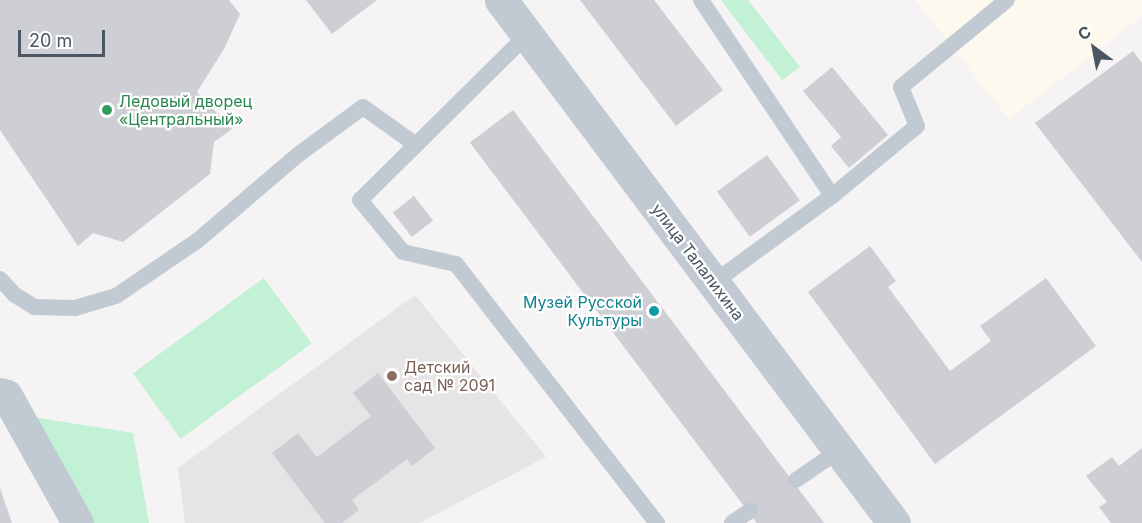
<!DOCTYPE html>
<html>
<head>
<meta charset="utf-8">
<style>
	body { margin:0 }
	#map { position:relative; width:1142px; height:523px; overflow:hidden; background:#f5f3f3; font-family:Inter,sans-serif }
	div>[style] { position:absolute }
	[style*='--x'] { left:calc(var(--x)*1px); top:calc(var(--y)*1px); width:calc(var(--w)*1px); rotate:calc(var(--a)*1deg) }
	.commercial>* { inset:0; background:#fdf9ef }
	.education>* { inset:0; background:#e6e4e5 }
	.green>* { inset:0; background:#c3f1d5; transform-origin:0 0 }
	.building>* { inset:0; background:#cdcfd5; transform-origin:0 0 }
	.service>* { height:16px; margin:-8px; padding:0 8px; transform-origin:8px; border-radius:8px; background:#c1cad2 }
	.minor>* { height:32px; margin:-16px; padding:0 16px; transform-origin:16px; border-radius:16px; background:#c1cad2 }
	.tertiary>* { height:33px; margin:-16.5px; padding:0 16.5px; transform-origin:16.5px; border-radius:16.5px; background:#c1cad2 }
	.dots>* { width:16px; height:16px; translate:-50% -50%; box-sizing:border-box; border:3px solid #fff; border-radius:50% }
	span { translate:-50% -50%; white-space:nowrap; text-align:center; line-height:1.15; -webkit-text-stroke:4.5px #fff; paint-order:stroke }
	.leisure-label { font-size:16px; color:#27864d }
	.left { translate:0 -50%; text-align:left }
	.street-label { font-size:16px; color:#4a5661 }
	.culture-label { font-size:16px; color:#0d838f }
	.right { translate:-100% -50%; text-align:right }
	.education-label { font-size:16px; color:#785e54 }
	.north { position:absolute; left:1064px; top:18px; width:60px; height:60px; -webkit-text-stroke:4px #fff; paint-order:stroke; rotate:328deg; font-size:16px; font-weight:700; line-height:24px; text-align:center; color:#4a5661 }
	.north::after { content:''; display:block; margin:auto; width:21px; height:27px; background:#4a5661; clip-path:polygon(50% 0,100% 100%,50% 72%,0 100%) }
	.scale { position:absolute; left:18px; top:30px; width:87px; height:27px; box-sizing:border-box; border:3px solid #4a5661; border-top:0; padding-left:8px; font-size:18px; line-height:21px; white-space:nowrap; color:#4a5661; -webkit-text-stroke:4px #fff; paint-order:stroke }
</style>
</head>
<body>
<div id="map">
	<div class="commercial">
		<i style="clip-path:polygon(915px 0,1142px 0,1142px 16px,1009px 119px)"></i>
	</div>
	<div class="education">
		<i style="clip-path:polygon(415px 295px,546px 457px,419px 523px,185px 523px,178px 468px)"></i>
	</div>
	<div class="green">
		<i style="clip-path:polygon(721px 0,748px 0,800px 67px,782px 80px)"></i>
		<i style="left:264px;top:278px;width:81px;height:162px;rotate:54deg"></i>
		<i style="clip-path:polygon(33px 417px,133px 433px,149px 523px,90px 523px)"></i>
	</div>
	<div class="building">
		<i style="clip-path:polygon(0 0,229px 0,240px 14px,224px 49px,197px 92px,232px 129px,214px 142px,210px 174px,123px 242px,93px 233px,78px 246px,0 130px)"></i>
		<i style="clip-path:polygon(306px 0,377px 0,332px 34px)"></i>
		<i style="clip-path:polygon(580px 0,654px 0,723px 90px,676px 126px)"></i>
		<i style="clip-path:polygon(1133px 51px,1142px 63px,1142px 262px,1035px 123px)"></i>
		<i style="clip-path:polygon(832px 67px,888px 135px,849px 168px,831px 146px,841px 137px,803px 91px)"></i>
		<i style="left:513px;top:110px;width:519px;height:54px;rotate:53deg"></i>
		<i style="left:767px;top:155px;width:56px;height:62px;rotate:54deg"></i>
		<i style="left:414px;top:196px;width:31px;height:27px;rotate:52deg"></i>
		<i style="clip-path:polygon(870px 246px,896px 281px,888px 287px,950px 371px,991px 341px,980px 326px,1046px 278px,1096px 346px,935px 464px,808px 292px)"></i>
		<i style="clip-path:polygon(378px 373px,435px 448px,412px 466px,407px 459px,352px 500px,359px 510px,342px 523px,325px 523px,272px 453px,298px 433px,317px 457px,371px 416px,353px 393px)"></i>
		<i style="clip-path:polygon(1142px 448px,1142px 523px,1111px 523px,1099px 507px,1107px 502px,1086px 476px,1112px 457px,1119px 466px)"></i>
		<i style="clip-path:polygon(0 488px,12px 523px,0 523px)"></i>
	</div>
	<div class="service">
		<i style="--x:701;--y:0;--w:236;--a:56.2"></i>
		<i style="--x:528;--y:34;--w:236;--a:135.3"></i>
		<i style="--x:360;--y:200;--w:67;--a:50.4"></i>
		<i style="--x:403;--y:252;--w:54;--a:12.8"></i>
		<i style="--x:456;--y:264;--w:328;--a:52.2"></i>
		<i style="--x:0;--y:279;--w:22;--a:47"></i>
		<i style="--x:15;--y:295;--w:22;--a:32"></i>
		<i style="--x:34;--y:307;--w:41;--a:1.4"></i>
		<i style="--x:75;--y:308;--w:43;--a:-16.3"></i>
		<i style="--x:116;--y:296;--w:98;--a:-34.2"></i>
		<i style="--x:197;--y:241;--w:134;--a:-40.5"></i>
		<i style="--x:299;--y:154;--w:79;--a:-36.3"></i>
		<i style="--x:363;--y:107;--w:65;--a:35.6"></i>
		<i style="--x:713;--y:283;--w:147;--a:-36.2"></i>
		<i style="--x:832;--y:196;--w:110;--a:-39.5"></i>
		<i style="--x:917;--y:126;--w:42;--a:-112.3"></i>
		<i style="--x:901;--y:87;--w:137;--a:-39.4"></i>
		<i style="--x:796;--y:480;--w:53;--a:-34.3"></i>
		<i style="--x:732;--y:523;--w:22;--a:-34"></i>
	</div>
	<div class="minor">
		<i style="--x:0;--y:394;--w:7;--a:16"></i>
		<i style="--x:7;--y:396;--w:145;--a:60.8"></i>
	</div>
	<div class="tertiary">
		<i style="--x:501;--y:0;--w:654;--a:53.08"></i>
	</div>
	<div class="dots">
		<i style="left:107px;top:110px;background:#2e9e5b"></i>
		<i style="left:654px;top:311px;background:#0f9aa8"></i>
		<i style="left:392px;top:376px;background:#8d6e63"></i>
	</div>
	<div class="leisure-label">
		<span class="left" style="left:119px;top:110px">Ледовый дворец<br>«Центральный»</span>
	</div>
	<div class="street-label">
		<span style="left:698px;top:262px;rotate:53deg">улица Талалихина</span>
	</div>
	<div class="culture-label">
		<span class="right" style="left:642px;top:311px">Музей Русской<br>Культуры</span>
	</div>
	<div class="education-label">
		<span class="left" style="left:404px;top:376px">Детский<br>сад № 2091</span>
	</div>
	<div class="north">С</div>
	<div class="scale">20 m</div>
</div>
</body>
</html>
